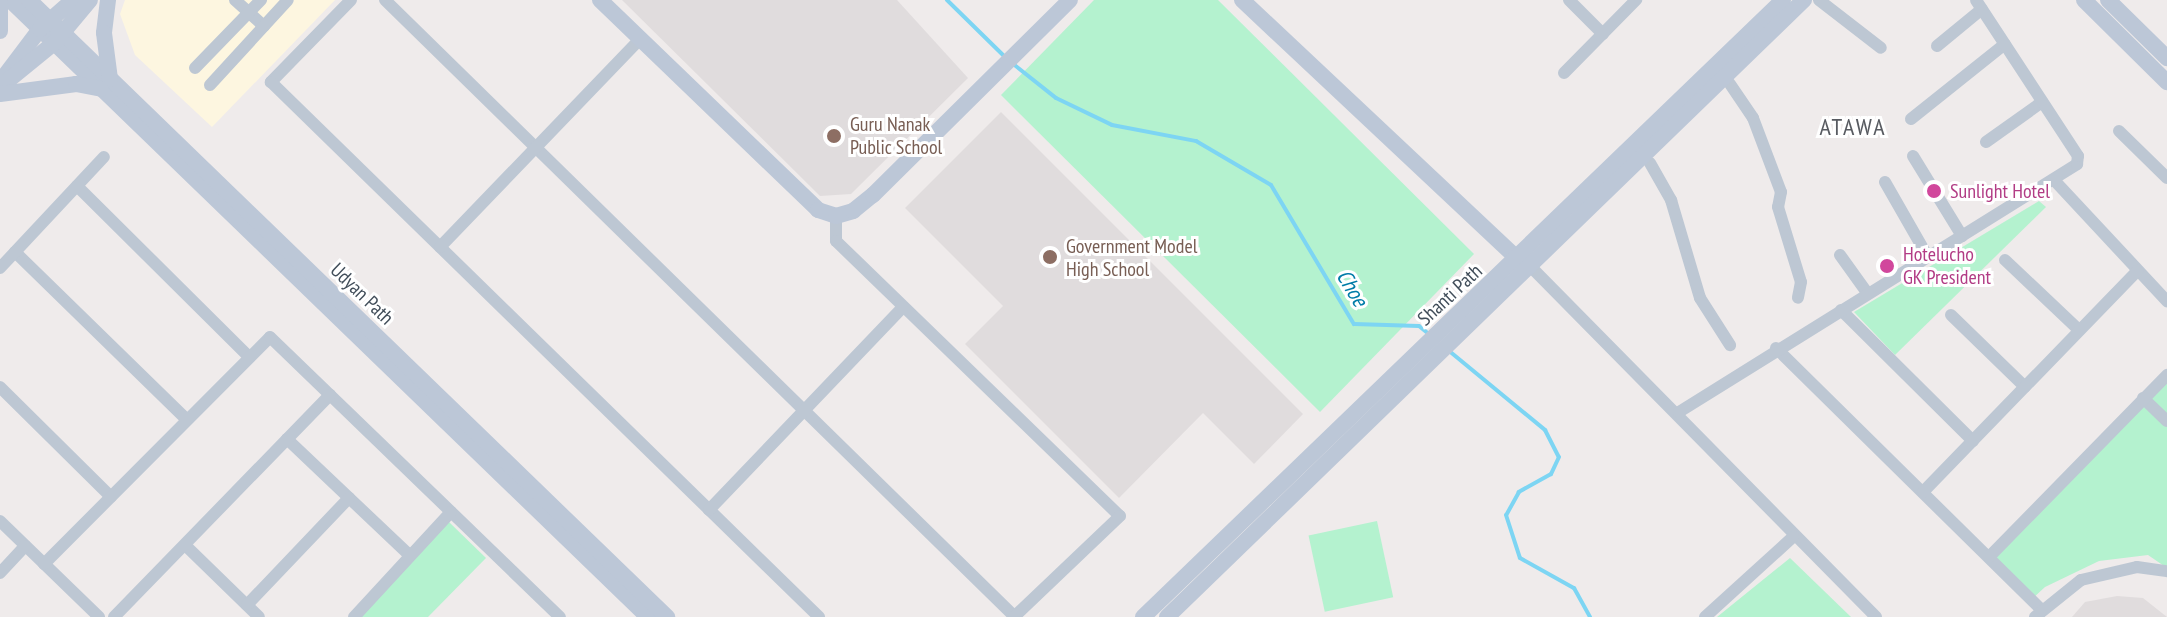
<!DOCTYPE html>
<html>
<head>
<meta charset="utf-8">
<style>
	body { margin:0 }
	#map { position:relative; width:2167px; height:617px; overflow:hidden; background:#efebeb; font-family:"PT Sans Narrow",sans-serif }
	div>[style] { position:absolute }
	[style*='--x'] { left:calc(var(--x)*1px); top:calc(var(--y)*1px); width:calc(var(--w)*1px); rotate:calc(var(--a)*1deg) }
	.commercial>* { inset:0; background:#fdf6e0 }
	.education>* { inset:0; background:#e0dcdd }
	.green>* { inset:0; background:#b4f2cf; transform-origin:0 0 }
	.stream>* { height:4px; margin:-2px; padding:0 2px; transform-origin:2px; border-radius:2px; background:#7dd5f3 }
	.street>* { height:12px; margin:-6px; padding:0 6px; transform-origin:6px; border-radius:6px; background:#bdc7d3 }
	.secondary>* { height:16px; margin:-8px; padding:0 8px; transform-origin:8px; border-radius:8px; background:#bcc7d7 }
	.dots>* { width:22px; height:22px; translate:-50% -50%; box-sizing:border-box; border:4px solid #fff; border-radius:50% }
	span { translate:-50% -50%; white-space:nowrap; text-align:center; line-height:1.15; -webkit-text-stroke:6px #fff; paint-order:stroke }
	.education-label { font-size:20px; color:#785e54 }
	.left { translate:0 -50%; text-align:left }
	.hotel-label { font-size:20px; color:#b23c85 }
	.street-label { font-size:20px; color:#424e5a }
	.water-label { font-size:22px; color:#017ca8; font-style:italic }
	.quarter-label { font-size:24px; color:#585b61; letter-spacing:2px }
</style>
</head>
<body>
<div id="map">
	<div class="commercial">
		<i style="clip-path:polygon(125px 0,335px 0,212px 127px,135px 55px,120px 14px)"></i>
	</div>
	<div class="education">
		<i style="clip-path:polygon(622px 0,897px 0,968px 78px,851px 194px,820px 196px)"></i>
		<i style="clip-path:polygon(1001px 112px,1303px 414px,1254px 464px,1203px 413px,1119px 498px,965px 344px,1003px 306px,905px 208px)"></i>
		<i style="clip-path:polygon(2117px 596px,2143px 598px,2167px 617px,2072px 617px,2085px 602px)"></i>
	</div>
	<div class="green">
		<i style="clip-path:polygon(1094px 0,1218px 0,1474px 254px,1320px 412px,1001px 95px)"></i>
		<i style="clip-path:polygon(2039px 201px,2046px 207px,1895px 355px,1854px 312px)"></i>
		<i style="clip-path:polygon(2167px 374px,2167px 568px,2148px 555px,2099px 561px,2045px 587px,2032px 599px,1989px 557px)"></i>
		<i style="left:1377px;top:521px;width:78px;height:70px;rotate:78deg"></i>
		<i style="clip-path:polygon(449px 522px,486px 558px,428px 617px,356px 617px)"></i>
		<i style="clip-path:polygon(1790px 558px,1851px 617px,1717px 617px)"></i>
	</div>
	<div class="stream">
		<i style="--x:947;--y:0;--w:81;--a:44.5"></i>
		<i style="--x:1012;--y:63;--w:56;--a:38.5"></i>
		<i style="--x:1056;--y:98;--w:62;--a:25.7"></i>
		<i style="--x:1112;--y:125;--w:86;--a:10.8"></i>
		<i style="--x:1196;--y:141;--w:87;--a:30.4"></i>
		<i style="--x:1271;--y:185;--w:162;--a:59.2"></i>
		<i style="--x:1354;--y:324;--w:65;--a:1.8"></i>
		<i style="--x:1419;--y:326;--w:13;--a:39"></i>
		<i style="--x:1448;--y:350;--w:126;--a:39.5"></i>
		<i style="--x:1545;--y:430;--w:30;--a:63"></i>
		<i style="--x:1559;--y:457;--w:19;--a:115"></i>
		<i style="--x:1551;--y:474;--w:37;--a:151"></i>
		<i style="--x:1519;--y:492;--w:26;--a:119"></i>
		<i style="--x:1506;--y:515;--w:45;--a:72"></i>
		<i style="--x:1520;--y:558;--w:62;--a:29.1"></i>
		<i style="--x:1574;--y:588;--w:33;--a:61"></i>
	</div>
	<div class="street">
		<i style="--x:235;--y:0;--w:39;--a:42"></i>
		<i style="--x:351;--y:0;--w:115;--a:134.3"></i>
		<i style="--x:271;--y:82;--w:766;--a:44.31"></i>
		<i style="--x:385;--y:0;--w:882;--a:44.4"></i>
		<i style="--x:1569;--y:0;--w:48;--a:45"></i>
		<i style="--x:1819;--y:0;--w:78;--a:37.7"></i>
		<i style="--x:1937;--y:46;--w:58;--a:-39.4"></i>
		<i style="--x:195;--y:68;--w:95;--a:-45.9"></i>
		<i style="--x:1564;--y:73;--w:103;--a:-45.4"></i>
		<i style="--x:1730;--y:84;--w:41;--a:55.9"></i>
		<i style="--x:1753;--y:118;--w:79;--a:69.3"></i>
		<i style="--x:1781;--y:192;--w:15;--a:101"></i>
		<i style="--x:1778;--y:207;--w:78;--a:73"></i>
		<i style="--x:1801;--y:282;--w:16;--a:101"></i>
		<i style="--x:210;--y:85;--w:115;--a:-47.5"></i>
		<i style="--x:1911;--y:119;--w:120;--a:-38.6"></i>
		<i style="--x:2119;--y:131;--w:67;--a:44.4"></i>
		<i style="--x:1986;--y:142;--w:69;--a:-35.5"></i>
		<i style="--x:1913;--y:156;--w:94;--a:58.5"></i>
		<i style="--x:1650;--y:163;--w:43;--a:60.4"></i>
		<i style="--x:1671;--y:200;--w:102;--a:73.5"></i>
		<i style="--x:1700;--y:298;--w:56;--a:57.4"></i>
		<i style="--x:2054;--y:180;--w:166;--a:47"></i>
		<i style="--x:1885;--y:182;--w:86;--a:60.2"></i>
		<i style="--x:77;--y:186;--w:243;--a:44.8"></i>
		<i style="--x:836;--y:216;--w:25;--a:90"></i>
		<i style="--x:836;--y:241;--w:395;--a:44.1"></i>
		<i style="--x:1120;--y:516;--w:146;--a:136.4"></i>
		<i style="--x:440;--y:247;--w:287;--a:-46.1"></i>
		<i style="--x:15;--y:252;--w:240;--a:44.3"></i>
		<i style="--x:1840;--y:255;--w:48;--a:54.3"></i>
		<i style="--x:2005;--y:260;--w:102;--a:43.4"></i>
		<i style="--x:0;--y:268;--w:152;--a:-46.9"></i>
		<i style="--x:1532;--y:268;--w:490;--a:45.4"></i>
		<i style="--x:1841;--y:310;--w:186;--a:44.8"></i>
		<i style="--x:1951;--y:315;--w:103;--a:44.2"></i>
		<i style="--x:1776;--y:348;--w:373;--a:44.6"></i>
		<i style="--x:0;--y:387;--w:156;--a:44.7"></i>
		<i style="--x:2143;--y:398;--w:33;--a:44"></i>
		<i style="--x:1679;--y:412;--w:469;--a:-31.9"></i>
		<i style="--x:2077;--y:164;--w:8;--a:-83"></i>
		<i style="--x:2078;--y:156;--w:186;--a:-123.2"></i>
		<i style="--x:287;--y:439;--w:167;--a:43.5"></i>
		<i style="--x:1923;--y:492;--w:308;--a:-45.9"></i>
		<i style="--x:709;--y:510;--w:281;--a:-46.3"></i>
		<i style="--x:0;--y:521;--w:138;--a:44.1"></i>
		<i style="--x:185;--y:545;--w:103;--a:44.2"></i>
		<i style="--x:1989;--y:557;--w:255;--a:-45.6"></i>
		<i style="--x:44;--y:564;--w:320;--a:-45.1"></i>
		<i style="--x:270;--y:337;--w:403;--a:44"></i>
		<i style="--x:0;--y:573;--w:37;--a:-47"></i>
		<i style="--x:247;--y:605;--w:148;--a:-46.4"></i>
		<i style="--x:114;--y:617;--w:310;--a:-45.8"></i>
		<i style="--x:354;--y:617;--w:143;--a:-47.3"></i>
		<i style="--x:1705;--y:617;--w:119;--a:-42.3"></i>
		<i style="--x:2035;--y:617;--w:59;--a:-38.8"></i>
		<i style="--x:2081;--y:580;--w:57;--a:-13.1"></i>
		<i style="--x:2137;--y:567;--w:30;--a:8"></i>
	</div>
	<div class="secondary">
		<i style="--x:10;--y:0;--w:888;--a:44.04"></i>
		<i style="--x:29;--y:0;--w:888;--a:44.04"></i>
		<i style="--x:108;--y:0;--w:33;--a:97"></i>
		<i style="--x:104;--y:33;--w:46;--a:82.6"></i>
		<i style="--x:600;--y:0;--w:303;--a:43.9"></i>
		<i style="--x:818;--y:210;--w:19;--a:18"></i>
		<i style="--x:836;--y:216;--w:18;--a:-16"></i>
		<i style="--x:853;--y:211;--w:26;--a:-39"></i>
		<i style="--x:873;--y:195;--w:277;--a:-44.7"></i>
		<i style="--x:1242;--y:0;--w:378;--a:43.2"></i>
		<i style="--x:2084;--y:0;--w:117;--a:44.7"></i>
		<i style="--x:2108;--y:0;--w:83;--a:44.5"></i>
		<i style="--x:0;--y:4;--w:27;--a:90"></i>
		<i style="--x:6;--y:74;--w:56;--a:-52.9"></i>
		<i style="--x:40;--y:29;--w:44;--a:-41.3"></i>
		<i style="--x:0;--y:87;--w:70;--a:-39.2"></i>
		<i style="--x:54;--y:43;--w:56;--a:-50.1"></i>
		<i style="--x:0;--y:94;--w:77;--a:-7.5"></i>
		<i style="--x:76;--y:84;--w:25;--a:11"></i>
		<i style="--x:1143;--y:617;--w:889;--a:-43.95"></i>
		<i style="--x:1167;--y:617;--w:887;--a:-44.09"></i>
	</div>
	<div class="dots">
		<i style="left:834px;top:136px;background:#8d6e63"></i>
		<i style="left:1934px;top:191px;background:#d1479c"></i>
		<i style="left:1050px;top:257px;background:#8d6e63"></i>
		<i style="left:1887px;top:266px;background:#d1479c"></i>
	</div>
	<div class="education-label">
		<span class="left" style="left:850px;top:136px">Guru Nanak<br>Public School</span>
		<span class="left" style="left:1066px;top:258px">Government Model<br>High School</span>
	</div>
	<div class="hotel-label">
		<span class="left" style="left:1950px;top:191px">Sunlight Hotel</span>
		<span class="left" style="left:1903px;top:266px">Hotelucho<br>GK President</span>
	</div>
	<div class="street-label">
		<span style="left:362px;top:294px;rotate:44deg">Udyan Path</span>
		<span style="left:1450px;top:295px;rotate:-43deg">Shanti Path</span>
	</div>
	<div class="water-label">
		<span style="left:1352px;top:288px;rotate:59deg">Choe</span>
	</div>
	<div class="quarter-label">
		<span style="left:1853px;top:127px">ATAWA</span>
	</div>
</div>
</body>
</html>
